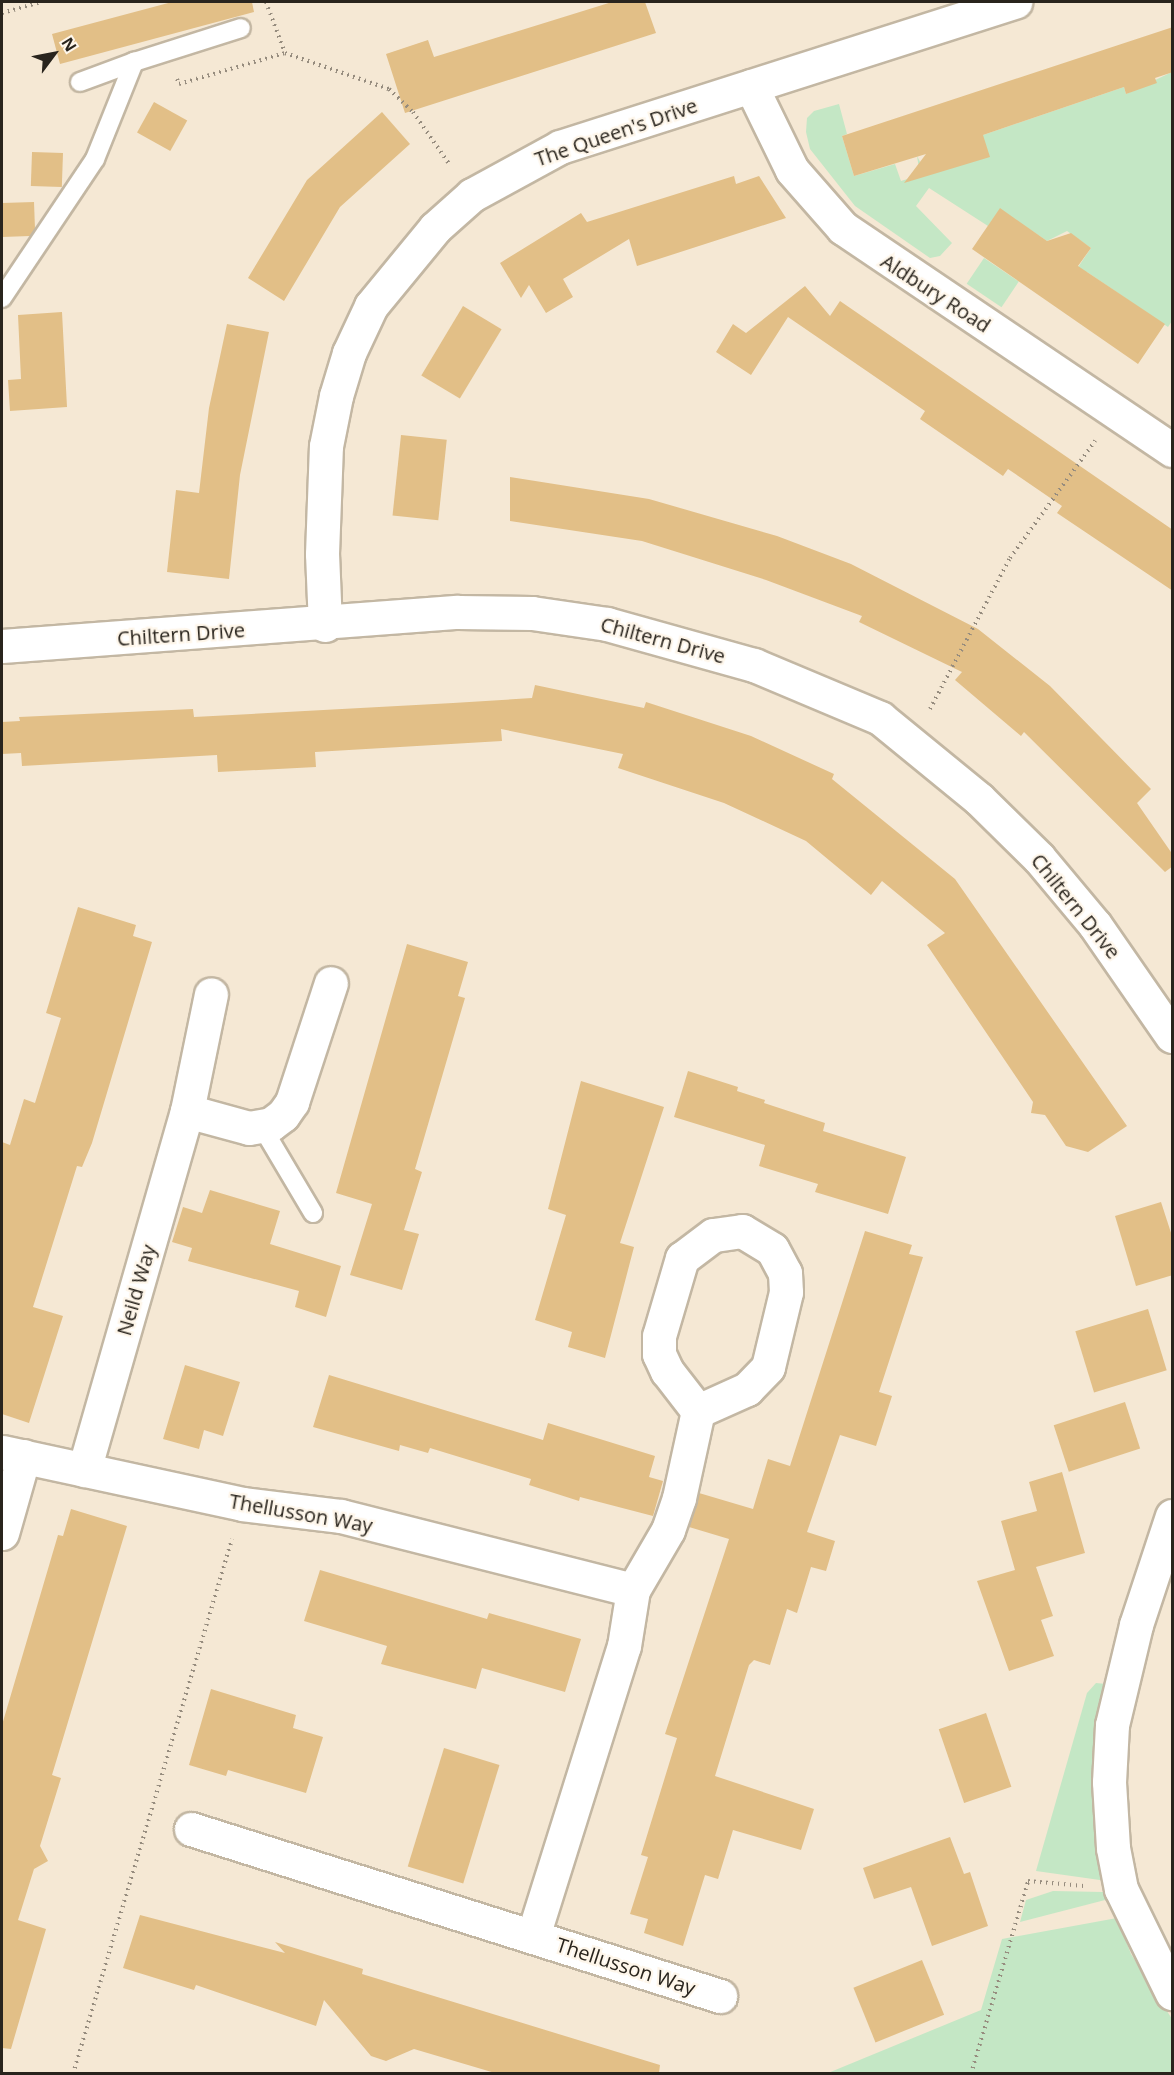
<!DOCTYPE html>
<html>
<head>
<meta charset="utf-8">
<style>
	body { margin:0 }
	#map { position:relative; width:1174px; height:2075px; overflow:hidden; background:#f5e8d4; font-family:"Open Sans",sans-serif }
	div>[style] { position:absolute }
	[style*='--x'] { left:calc(var(--x)*1px); top:calc(var(--y)*1px); width:calc(var(--w)*1px); rotate:calc(var(--a)*1deg) }
	.green>* { inset:0; background:#c4e7c5; transform-origin:0 0 }
	.building>* { inset:0; background:#e2bf87; transform-origin:0 0 }
	.path>* { height:4px; margin-top:-2px; transform-origin:0; background:repeating-linear-gradient(90deg,#968c7e 0 1.5px,transparent 0 6px) }
	.roads { filter:drop-shadow(2px 0 #c3b7a3) drop-shadow(-2px 0 #c3b7a3) drop-shadow(0 2px #c3b7a3) drop-shadow(0 -2px #c3b7a3) }
	.service>* { height:18px; margin:-9px; padding:0 9px; transform-origin:9px; border-radius:9px; background:#fff }
	.minor>* { height:33px; margin:-16.5px; padding:0 16.5px; transform-origin:16.5px; border-radius:16.5px; background:#fff }
	span { translate:-50% -50%; white-space:nowrap; text-align:center; line-height:1.15; -webkit-text-stroke:4.5px #fef6ea; paint-order:stroke }
	.street-label { font-size:20px; color:#29241d }
	.frame { position:absolute; inset:0; border:3px solid #29241d; pointer-events:none }
	.north { position:absolute; left:24px; top:24px; width:60px; height:60px; -webkit-text-stroke:4px #fef6ea; paint-order:stroke; rotate:58deg; font-size:16px; font-weight:700; line-height:24px; text-align:center; color:#29241d }
	.north::after { content:''; display:block; margin:auto; width:21px; height:27px; background:#29241d; clip-path:polygon(50% 0,100% 100%,50% 72%,0 100%) }
</style>
</head>
<body>
<div id="map">
	<div class="green">
		<i style="clip-path:polygon(1172px 72px,1172px 321px,1168px 327px,1087px 272px,1070px 279px,1091px 248px,1067px 231px,1047px 241px,1000px 209px,988px 226px,929px 188px,916px 206px,952px 243px,940px 256px,930px 258px,855px 206px,810px 149px,806px 132px,807px 118px,814px 111px,839px 104px,847px 134px,842px 136px,854px 176px,895px 164px,901px 181px,920px 175px,917px 156px,926px 173px,983px 135px,1124px 87px,1126px 94px)"></i>
		<i style="left:984px;top:258px;width:42px;height:31px;rotate:34deg"></i>
		<i style="clip-path:polygon(1096px 1683px,1106px 1684px,1107px 1881px,1036px 1871px,1087px 1693px)"></i>
		<i style="clip-path:polygon(1053px 1891px,1103px 1892px,1109px 1899px,1020px 1922px,1026px 1900px)"></i>
		<i style="clip-path:polygon(1117px 1918px,1131px 1954px,1172px 2019px,1172px 2073px,828px 2073px,981px 2010px,1002px 1939px)"></i>
	</div>
	<div class="building">
		<i style="clip-path:polygon(172px 2px,252px 2px,254px 12px,60px 64px,52px 34px)"></i>
		<i style="clip-path:polygon(612px 2px,645px 2px,656px 33px,405px 113px,386px 54px,428px 40px,434px 57px)"></i>
		<i style="clip-path:polygon(1173px 27px,1173px 72px,1155px 78px,1157px 83px,1126px 94px,1124px 87px,983px 135px,990px 157px,904px 183px,926px 154px,854px 176px,842px 136px)"></i>
		<i style="left:154px;top:102px;width:38px;height:35px;rotate:29deg"></i>
		<i style="clip-path:polygon(382px 112px,410px 144px,340px 207px,284px 301px,248px 278px,307px 180px)"></i>
		<i style="left:63px;top:153px;width:34px;height:31px;rotate:92deg"></i>
		<i style="clip-path:polygon(734px 176px,736px 184px,759px 176px,786px 218px,637px 266px,629px 239px,563px 279px,573px 297px,546px 313px,529px 285px,521px 298px,500px 263px,581px 213px,587px 222px)"></i>
		<i style="clip-path:polygon(34px 202px,35px 229px,30px 236px,2px 237px,2px 203px)"></i>
		<i style="clip-path:polygon(1000px 208px,1047px 241px,1071px 233px,1091px 248px,1078px 266px,1165px 324px,1138px 364px,972px 249px)"></i>
		<i style="clip-path:polygon(805px 286px,830px 316px,840px 301px,1173px 530px,1173px 591px,1057px 513px,1062px 506px,1008px 469px,1003px 476px,920px 419px,925px 411px,788px 317px,751px 375px,716px 352px,733px 324px,746px 333px)"></i>
		<i style="left:463px;top:306px;width:45px;height:81px;rotate:31deg"></i>
		<i style="clip-path:polygon(62px 312px,67px 407px,10px 411px,8px 380px,21px 379px,18px 315px)"></i>
		<i style="clip-path:polygon(227px 324px,269px 332px,240px 475px,229px 579px,167px 572px,176px 490px,199px 493px,209px 408px)"></i>
		<i style="left:401px;top:435px;width:46px;height:81px;rotate:6deg"></i>
		<i style="clip-path:polygon(510px 477px,649px 499px,777px 536px,851px 564px,978px 629px,1050px 686px,1151px 789px,1137px 803px,1173px 855px,1173px 866px,1165px 872px,1024px 732px,1021px 736px,955px 680px,962px 672px,859px 622px,862px 616px,766px 580px,642px 541px,510px 521px)"></i>
		<i style="clip-path:polygon(535px 685px,644px 708px,646px 702px,751px 736px,834px 774px,832px 779px,955px 879px,1127px 1126px,1088px 1152px,1066px 1146px,1045px 1115px,1031px 1113px,1033px 1102px,927px 945px,945px 933px,882px 881px,871px 895px,806px 841px,724px 803px,618px 768px,623px 754px,501px 729px,502px 741px,315px 752px,316px 767px,218px 772px,217px 755px,22px 766px,21px 753px,2px 754px,2px 722px,20px 721px,19px 717px,193px 709px,194px 717px,453px 703px,532px 698px)"></i>
		<i style="clip-path:polygon(78px 907px,136px 925px,133px 936px,152px 942px,92px 1143px,82px 1167px,77px 1166px,33px 1307px,63px 1316px,29px 1423px,2px 1414px,2px 1142px,10px 1145px,24px 1099px,35px 1103px,61px 1018px,46px 1013px)"></i>
		<i style="clip-path:polygon(407px 944px,468px 962px,458px 996px,465px 998px,415px 1169px,422px 1172px,404px 1230px,419px 1234px,402px 1290px,350px 1275px,372px 1204px,336px 1193px)"></i>
		<i style="clip-path:polygon(688px 1071px,738px 1087px,737px 1091px,765px 1100px,764px 1103px,825px 1123px,823px 1131px,906px 1157px,888px 1214px,815px 1192px,818px 1184px,759px 1166px,765px 1145px,674px 1117px)"></i>
		<i style="clip-path:polygon(581px 1081px,664px 1107px,620px 1243px,634px 1247px,605px 1358px,568px 1347px,572px 1332px,535px 1320px,566px 1215px,548px 1209px)"></i>
		<i style="clip-path:polygon(210px 1190px,280px 1211px,270px 1244px,341px 1266px,326px 1317px,295px 1307px,299px 1291px,188px 1261px,192px 1248px,172px 1242px,183px 1207px,202px 1213px)"></i>
		<i style="clip-path:polygon(1161px 1202px,1173px 1239px,1173px 1275px,1136px 1286px,1115px 1216px)"></i>
		<i style="clip-path:polygon(865px 1231px,912px 1245px,909px 1254px,923px 1257px,879px 1392px,892px 1396px,876px 1446px,840px 1435px,807px 1532px,835px 1541px,826px 1571px,811px 1567px,797px 1613px,787px 1609px,770px 1665px,754px 1660px,749px 1665px,715px 1776px,814px 1809px,801px 1850px,733px 1830px,718px 1879px,705px 1875px,683px 1946px,644px 1933px,648px 1919px,630px 1914px,648px 1857px,641px 1855px,677px 1738px,665px 1734px,729px 1539px,689px 1527px,699px 1493px,753px 1509px,768px 1459px,790px 1466px)"></i>
		<i style="left:1148px;top:1309px;width:64px;height:76px;rotate:73deg"></i>
		<i style="clip-path:polygon(185px 1365px,240px 1382px,223px 1436px,204px 1430px,199px 1449px,163px 1439px)"></i>
		<i style="clip-path:polygon(329px 1375px,543px 1440px,548px 1423px,655px 1456px,649px 1477px,663px 1481px,653px 1516px,580px 1497px,579px 1501px,529px 1485px,531px 1479px,430px 1448px,428px 1453px,400px 1445px,399px 1451px,313px 1427px)"></i>
		<i style="left:1125px;top:1402px;width:49px;height:75px;rotate:72deg"></i>
		<i style="clip-path:polygon(1062px 1472px,1085px 1553px,1036px 1567px,1053px 1616px,1041px 1620px,1054px 1656px,1009px 1671px,977px 1581px,1015px 1570px,1001px 1521px,1037px 1511px,1029px 1482px)"></i>
		<i style="clip-path:polygon(71px 1509px,127px 1526px,52px 1775px,61px 1778px,40px 1846px,48px 1861px,34px 1869px,18px 1920px,46px 1929px,11px 2049px,2px 2048px,2px 1725px,58px 1535px,63px 1536px)"></i>
		<i style="clip-path:polygon(320px 1570px,487px 1619px,489px 1613px,581px 1639px,565px 1692px,482px 1668px,476px 1689px,381px 1664px,387px 1646px,304px 1621px)"></i>
		<i style="clip-path:polygon(211px 1689px,296px 1715px,293px 1728px,323px 1737px,306px 1793px,228px 1770px,226px 1776px,189px 1765px)"></i>
		<i style="left:986px;top:1713px;width:78px;height:50px;rotate:71deg"></i>
		<i style="left:444px;top:1748px;width:58px;height:124px;rotate:17deg"></i>
		<i style="clip-path:polygon(950px 1837px,964px 1874px,970px 1872px,988px 1926px,932px 1946px,911px 1887px,874px 1899px,863px 1868px)"></i>
		<i style="clip-path:polygon(140px 1915px,285px 1953px,275px 1942px,363px 1969px,362px 1974px,660px 2065px,659px 2073px,495px 2073px,414px 2049px,386px 2061px,371px 2056px,324px 2000px,316px 2026px,196px 1985px,194px 1990px,123px 1968px)"></i>
		<i style="left:922px;top:1960px;width:59px;height:74px;rotate:68deg"></i>
	</div>
	<div class="path">
		<i style="--x:266;--y:2;--w:54;--a:69.6"></i>
		<i style="--x:285;--y:53;--w:110;--a:19.1"></i>
		<i style="--x:389;--y:89;--w:33;--a:44"></i>
		<i style="--x:413;--y:112;--w:65;--a:55.1"></i>
		<i style="--x:2;--y:13;--w:41;--a:-15.8"></i>
		<i style="--x:177;--y:79;--w:5;--a:68"></i>
		<i style="--x:179;--y:84;--w:110;--a:-16.3"></i>
		<i style="--x:930;--y:709;--w:171;--a:-62.1"></i>
		<i style="--x:1010;--y:558;--w:145;--a:-54"></i>
		<i style="--x:73;--y:2074;--w:558;--a:-73.45"></i>
		<i style="--x:971;--y:2074;--w:201;--a:-73.5"></i>
		<i style="--x:1028;--y:1881;--w:56;--a:5.1"></i>
	</div>
	<div class="roads">
		<div class="service">
			<i style="--x:80;--y:82;--w:58;--a:-20.3"></i>
			<i style="--x:2;--y:298;--w:167;--a:-56.2"></i>
			<i style="--x:95;--y:159;--w:105;--a:-68.1"></i>
			<i style="--x:134;--y:62;--w:112;--a:-17.6"></i>
			<i style="--x:262;--y:1127;--w:100;--a:59.3"></i>
		</div>
		<div class="minor">
			<i style="--x:751;--y:86;--w:93;--a:64"></i>
			<i style="--x:792;--y:170;--w:77;--a:48.7"></i>
			<i style="--x:843;--y:228;--w:397;--a:34"></i>
			<i style="--x:325;--y:625;--w:71;--a:-92.4"></i>
			<i style="--x:322;--y:554;--w:108;--a:-87.9"></i>
			<i style="--x:326;--y:446;--w:51;--a:-78.7"></i>
			<i style="--x:336;--y:396;--w:45;--a:-73.2"></i>
			<i style="--x:349;--y:353;--w:52;--a:-64.9"></i>
			<i style="--x:371;--y:306;--w:101;--a:-50.6"></i>
			<i style="--x:435;--y:228;--w:50;--a:-41.7"></i>
			<i style="--x:472;--y:195;--w:100;--a:-28.6"></i>
			<i style="--x:560;--y:147;--w:478;--a:-17.7"></i>
			<i style="--x:2;--y:646;--w:457;--a:-4.3"></i>
			<i style="--x:458;--y:612;--w:74;--a:0.8"></i>
			<i style="--x:532;--y:613;--w:76;--a:8.3"></i>
			<i style="--x:607;--y:624;--w:153;--a:15.6"></i>
			<i style="--x:754;--y:665;--w:137;--a:22.8"></i>
			<i style="--x:880;--y:718;--w:128;--a:39.3"></i>
			<i style="--x:979;--y:799;--w:84;--a:44.5"></i>
			<i style="--x:1039;--y:858;--w:87;--a:50.1"></i>
			<i style="--x:1095;--y:925;--w:135;--a:55.3"></i>
			<i style="--x:187;--y:1111;--w:64;--a:15.3"></i>
			<i style="--x:249;--y:1128;--w:22;--a:-10"></i>
			<i style="--x:271;--y:1124;--w:15;--a:-37"></i>
			<i style="--x:283;--y:1115;--w:16;--a:-55"></i>
			<i style="--x:292;--y:1102;--w:125;--a:-71.9"></i>
			<i style="--x:2;--y:1452;--w:246;--a:12.2"></i>
			<i style="--x:242;--y:1504;--w:100;--a:6.9"></i>
			<i style="--x:341;--y:1516;--w:301;--a:14.2"></i>
			<i style="--x:84;--y:1470;--w:373;--a:-74"></i>
			<i style="--x:187;--y:1111;--w:119;--a:-78.4"></i>
			<i style="--x:1172;--y:1516;--w:115;--a:108.3"></i>
			<i style="--x:1136;--y:1625;--w:103;--a:103.5"></i>
			<i style="--x:1112;--y:1725;--w:57;--a:93"></i>
			<i style="--x:1109;--y:1782;--w:66;--a:86.5"></i>
			<i style="--x:1113;--y:1848;--w:42;--a:79"></i>
			<i style="--x:1121;--y:1889;--w:116;--a:63.9"></i>
			<i style="--x:2;--y:1533;--w:80;--a:-74.1"></i>
			<i style="--x:191;--y:1829;--w:555;--a:17.52"></i>
			<i style="--x:533;--y:1936;--w:304;--a:-72.6"></i>
			<i style="--x:624;--y:1646;--w:57;--a:-80.9"></i>
			<i style="--x:633;--y:1590;--w:69;--a:-59.7"></i>
			<i style="--x:668;--y:1530;--w:34;--a:-71"></i>
			<i style="--x:679;--y:1498;--w:89;--a:-77.7"></i>
			<i style="--x:698;--y:1411;--w:54;--a:-24.2"></i>
			<i style="--x:747;--y:1389;--w:30;--a:-46"></i>
			<i style="--x:768;--y:1367;--w:77;--a:-76.5"></i>
			<i style="--x:786;--y:1292;--w:19;--a:-93"></i>
			<i style="--x:785;--y:1273;--w:27;--a:-118"></i>
			<i style="--x:772;--y:1249;--w:35;--a:-149"></i>
			<i style="--x:742;--y:1231;--w:29;--a:172"></i>
			<i style="--x:713;--y:1235;--w:39;--a:143"></i>
			<i style="--x:682;--y:1258;--w:81;--a:106.4"></i>
			<i style="--x:659;--y:1336;--w:18;--a:90"></i>
			<i style="--x:659;--y:1354;--w:19;--a:65"></i>
			<i style="--x:667;--y:1371;--w:51;--a:52.2"></i>
		</div>
	</div>
	<div class="street-label">
		<span style="left:616px;top:132px;rotate:-19deg">The Queen's Drive</span>
		<span style="left:936px;top:293px;rotate:33deg">Aldbury Road</span>
		<span style="left:181px;top:634px;rotate:-4deg">Chiltern Drive</span>
		<span style="left:663px;top:640px;rotate:15deg">Chiltern Drive</span>
		<span style="left:1076px;top:906px;rotate:51deg">Chiltern Drive</span>
		<span style="left:136px;top:1290px;rotate:-74deg">Neild Way</span>
		<span style="left:301px;top:1513px;rotate:10deg">Thellusson Way</span>
		<span style="left:626px;top:1966px;rotate:18deg">Thellusson Way</span>
	</div>
	<div class="frame"></div>
	<div class="north">N</div>
</div>
</body>
</html>
